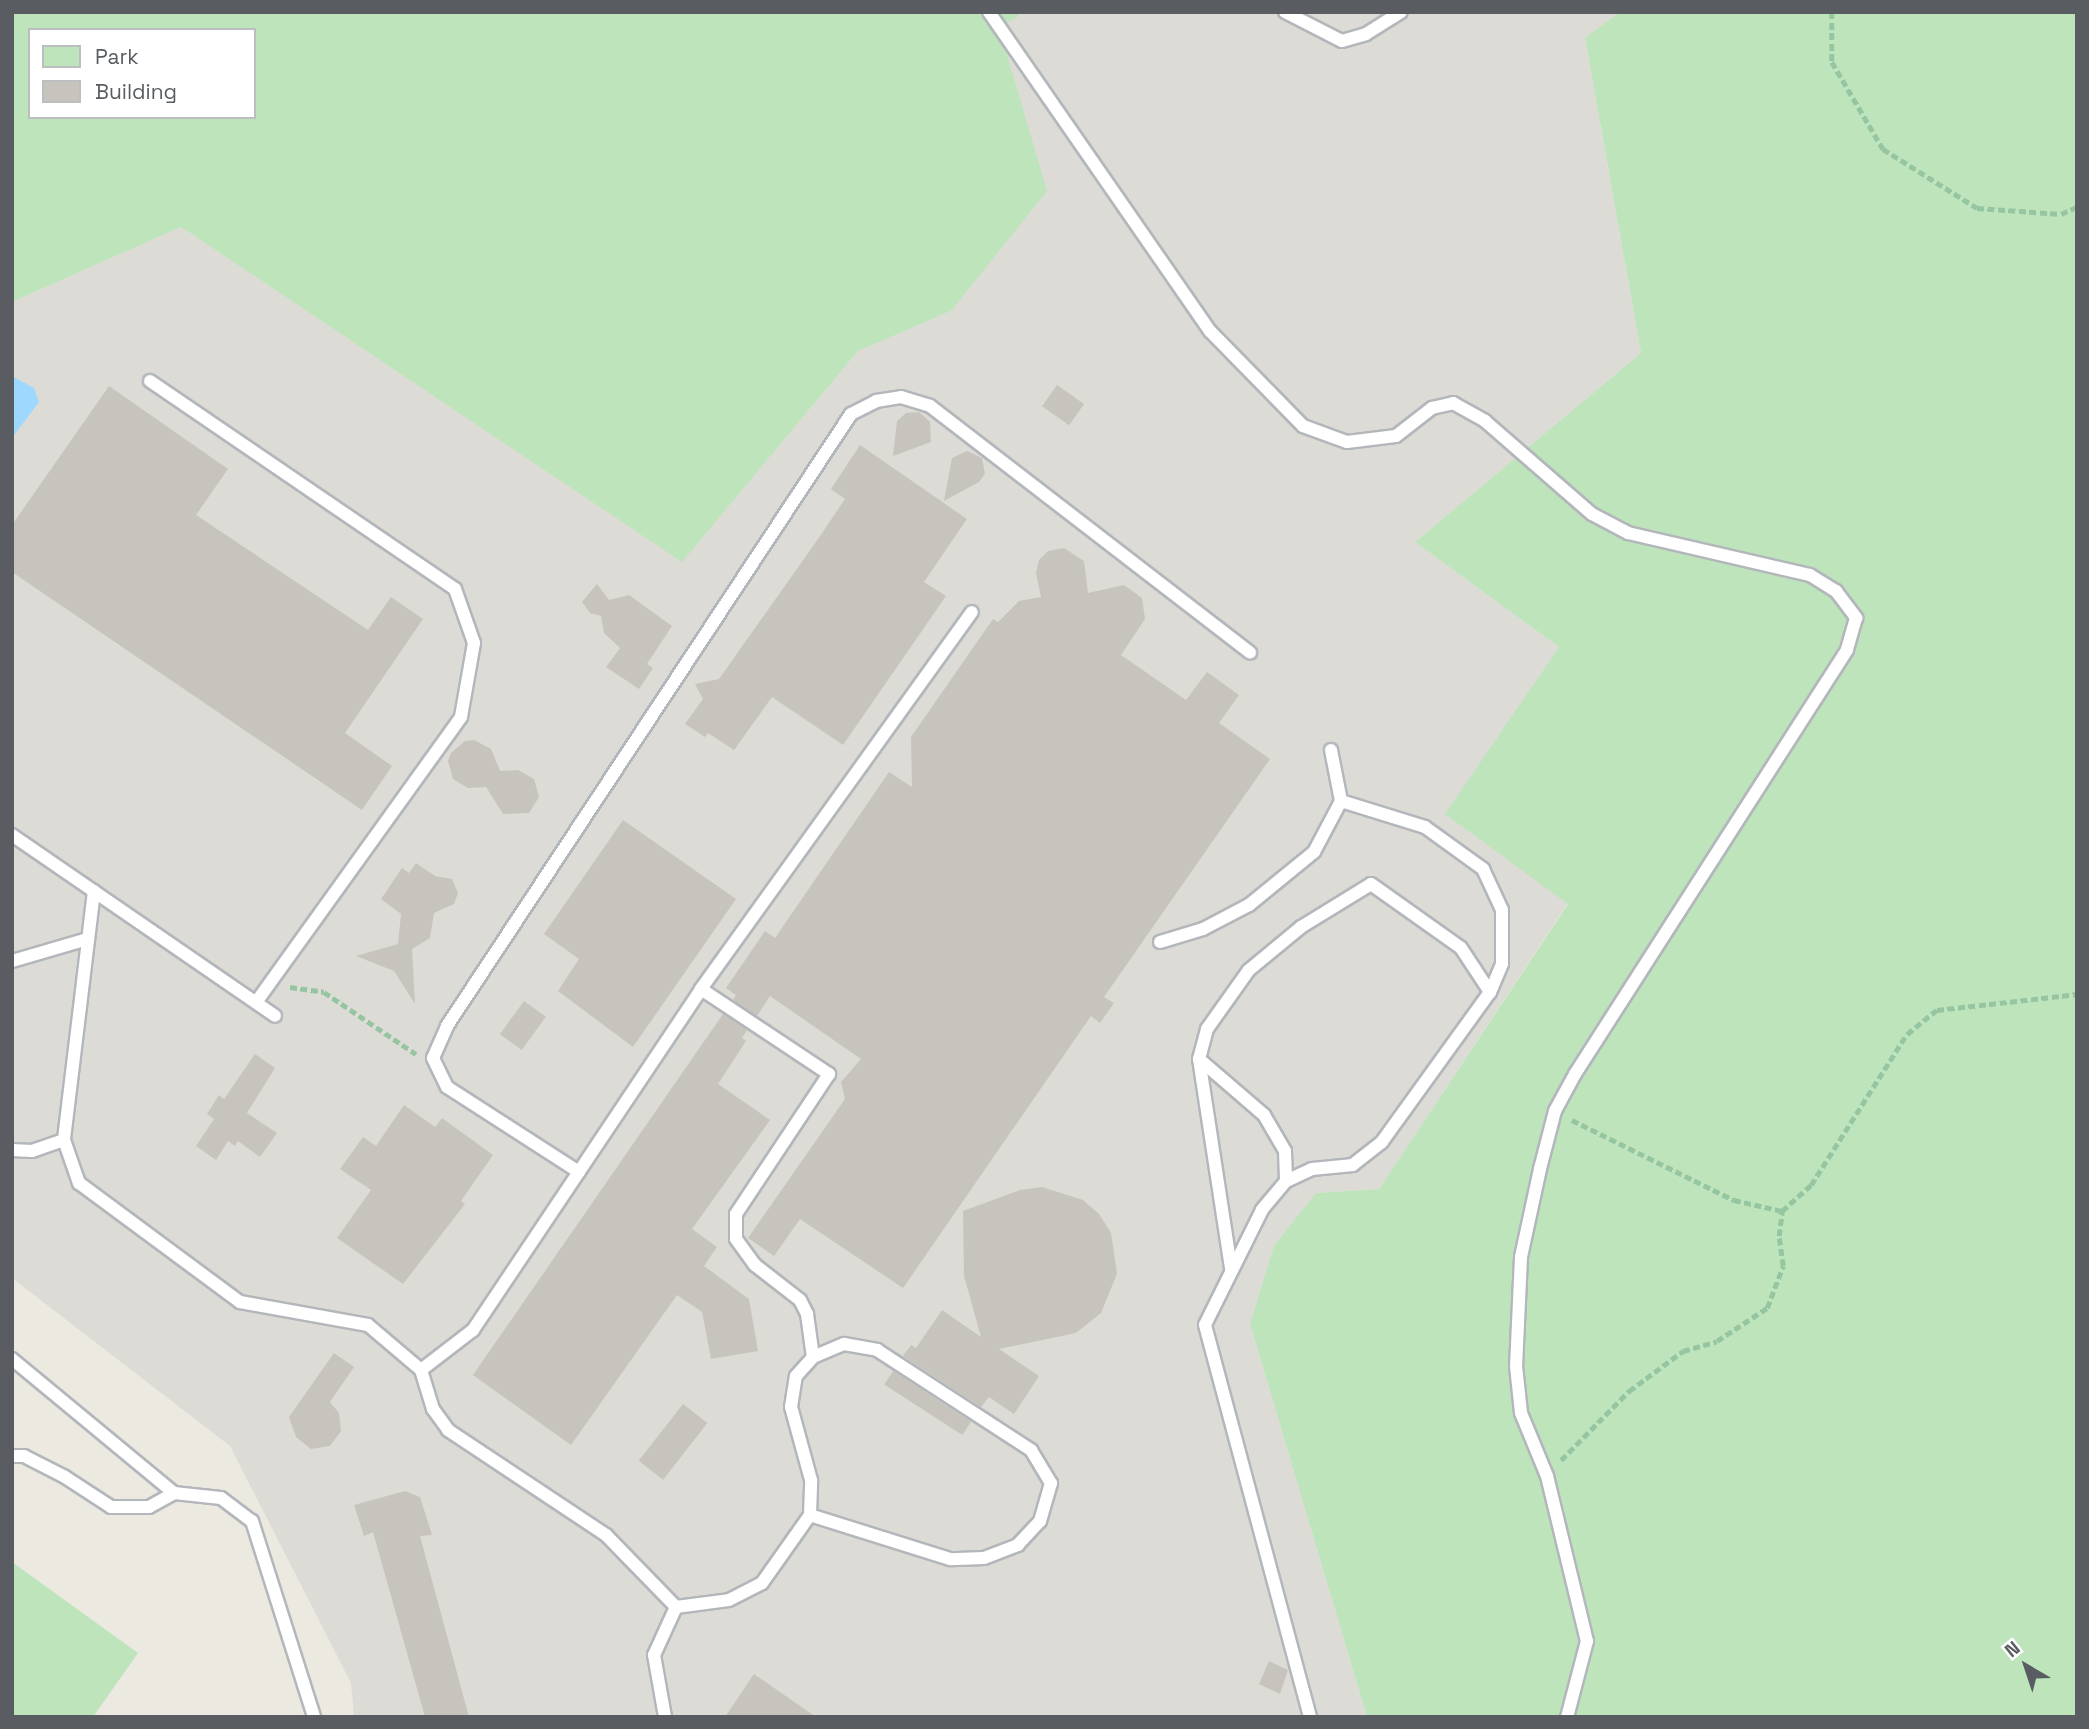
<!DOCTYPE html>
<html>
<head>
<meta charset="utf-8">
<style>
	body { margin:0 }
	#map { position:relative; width:2089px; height:1729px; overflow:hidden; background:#ece9e1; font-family:"Space Grotesk",sans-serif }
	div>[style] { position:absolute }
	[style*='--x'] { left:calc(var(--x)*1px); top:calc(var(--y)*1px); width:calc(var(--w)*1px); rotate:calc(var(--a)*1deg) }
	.industrial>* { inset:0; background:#dddbd5 }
	.green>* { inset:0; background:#bee4bc }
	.water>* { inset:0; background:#9ed8ff }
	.building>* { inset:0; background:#c7c4be; transform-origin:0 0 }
	.path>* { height:4.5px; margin-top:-2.25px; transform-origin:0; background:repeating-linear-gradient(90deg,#96c5a2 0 7px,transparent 0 10.5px) }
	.roads { filter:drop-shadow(2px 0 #b3b7bb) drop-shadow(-2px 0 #b3b7bb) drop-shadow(0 2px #b3b7bb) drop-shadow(0 -2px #b3b7bb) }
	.lane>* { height:12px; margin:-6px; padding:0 6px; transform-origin:6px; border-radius:6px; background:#fff }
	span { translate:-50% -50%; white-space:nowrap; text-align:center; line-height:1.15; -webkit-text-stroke:6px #fff; paint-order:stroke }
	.frame { position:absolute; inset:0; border:14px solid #595d62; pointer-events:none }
	.legend { position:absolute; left:28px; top:28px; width:228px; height:91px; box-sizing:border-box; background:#fff; border:2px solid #bdbec0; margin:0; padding:9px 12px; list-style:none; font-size:21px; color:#595d62 }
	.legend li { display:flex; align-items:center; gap:14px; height:35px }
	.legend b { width:35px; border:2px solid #bdbec0 }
	.north { position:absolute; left:1991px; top:1631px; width:70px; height:70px; -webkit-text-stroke:5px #fff; paint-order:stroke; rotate:321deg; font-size:19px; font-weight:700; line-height:28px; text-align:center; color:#595d62 }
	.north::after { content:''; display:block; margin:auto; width:24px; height:32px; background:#595d62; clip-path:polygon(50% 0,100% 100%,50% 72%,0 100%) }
</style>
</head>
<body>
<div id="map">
	<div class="industrial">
		<i style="clip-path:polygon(1017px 12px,1620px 12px,1585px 39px,1641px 353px,1415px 542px,1559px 647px,1446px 814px,1568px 903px,1379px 1189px,1316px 1193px,1250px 1324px,1367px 1717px,354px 1717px,351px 1683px,230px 1446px,12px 1278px,12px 302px,181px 227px,682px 561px,858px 351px,951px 311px,999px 27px,1019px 15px)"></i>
	</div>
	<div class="green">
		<i style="clip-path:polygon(evenodd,12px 12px,1017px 12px,1019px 16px,999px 27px,1047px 191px,951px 311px,858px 351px,682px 562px,181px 227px,12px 302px,12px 12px,30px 30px,254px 30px,254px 117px,30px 117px,30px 30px)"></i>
		<i style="clip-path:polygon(1620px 12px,2077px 12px,2077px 1717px,1367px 1717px,1250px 1324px,1274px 1246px,1316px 1193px,1379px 1189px,1568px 904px,1445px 814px,1559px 647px,1415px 542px,1641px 353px,1585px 38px)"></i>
		<i style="clip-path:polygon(12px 1562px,138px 1653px,93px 1717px,12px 1717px)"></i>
	</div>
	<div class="water">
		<i style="clip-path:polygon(12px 376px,34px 388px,39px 402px,12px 438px)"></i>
	</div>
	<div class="building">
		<i style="left:1057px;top:385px;width:33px;height:26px;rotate:35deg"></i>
		<i style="clip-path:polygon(109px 386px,228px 469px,196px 515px,368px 630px,391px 597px,423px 619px,345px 733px,392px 766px,362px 810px,12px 572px,12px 525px)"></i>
		<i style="clip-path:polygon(919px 412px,930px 422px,931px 442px,893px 456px,897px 421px,906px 413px)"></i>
		<i style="clip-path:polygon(860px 445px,967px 519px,924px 582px,946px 596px,843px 745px,772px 697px,734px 750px,708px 733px,705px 737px,685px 724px,703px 699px,695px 684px,719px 679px,818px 539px,845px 499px,831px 489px)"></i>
		<i style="clip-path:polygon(967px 451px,982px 458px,985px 474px,979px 482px,944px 501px,952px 458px)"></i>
		<i style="clip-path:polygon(1064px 548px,1084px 561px,1088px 593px,1124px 585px,1142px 598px,1145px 619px,1121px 655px,1186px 700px,1207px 672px,1239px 695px,1219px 723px,1270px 759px,1104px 997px,1114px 1003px,1100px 1023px,1091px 1016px,903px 1288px,800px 1219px,774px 1256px,748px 1238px,845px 1099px,841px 1082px,861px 1059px,770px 996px,757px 1016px,733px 1000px,736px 995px,726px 988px,765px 931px,775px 938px,889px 772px,912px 787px,911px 737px,993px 619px,998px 622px,1019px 601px,1041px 597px,1036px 573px,1039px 560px,1048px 551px)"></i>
		<i style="clip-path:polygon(597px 584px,609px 600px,629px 595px,672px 626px,647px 664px,653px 668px,639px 689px,606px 667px,620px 648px,604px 633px,601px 616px,590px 613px,582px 602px)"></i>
		<i style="clip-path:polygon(474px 740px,491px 749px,500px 771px,518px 770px,534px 779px,539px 797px,529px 813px,503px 814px,486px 787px,468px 788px,453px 779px,448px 761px,451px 753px,465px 741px)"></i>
		<i style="clip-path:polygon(623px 820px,736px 899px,633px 1047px,558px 991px,579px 959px,544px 934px)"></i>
		<i style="clip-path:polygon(416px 863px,435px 876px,452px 879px,458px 893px,454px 904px,434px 913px,430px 938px,412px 949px,415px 1004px,394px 971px,356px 956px,398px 944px,401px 914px,381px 899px,402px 868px,409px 873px)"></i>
		<i style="left:524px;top:1001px;width:27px;height:41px;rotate:36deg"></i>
		<i style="clip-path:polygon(723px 1014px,747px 1030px,742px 1038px,746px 1041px,718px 1084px,770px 1120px,692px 1229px,717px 1247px,704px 1266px,749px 1299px,758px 1351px,711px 1359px,702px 1312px,677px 1295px,571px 1445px,473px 1375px)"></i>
		<i style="clip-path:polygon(255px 1054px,275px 1068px,247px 1113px,277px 1133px,260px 1157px,238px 1141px,235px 1146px,228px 1141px,216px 1160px,196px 1146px,214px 1119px,207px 1114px,219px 1095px,224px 1099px)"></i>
		<i style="clip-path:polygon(404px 1105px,435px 1127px,442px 1118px,493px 1155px,461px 1201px,465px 1204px,403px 1284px,337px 1238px,371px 1190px,340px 1169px,363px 1137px,376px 1146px)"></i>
		<i style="clip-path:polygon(1042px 1187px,1083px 1200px,1099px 1214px,1111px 1233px,1117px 1274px,1101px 1313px,1076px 1333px,999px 1349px,1039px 1376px,1014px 1414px,989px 1397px,981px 1407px,903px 1356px,911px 1345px,916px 1348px,942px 1310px,981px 1337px,964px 1276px,963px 1211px,1020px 1190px)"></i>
		<i style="clip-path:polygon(334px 1353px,354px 1367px,330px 1402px,339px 1413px,341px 1431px,330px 1446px,311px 1449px,296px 1437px,289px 1417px)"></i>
		<i style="left:893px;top:1371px;width:93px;height:16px;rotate:33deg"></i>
		<i style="left:683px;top:1404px;width:31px;height:72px;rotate:38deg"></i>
		<i style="clip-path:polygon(405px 1491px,420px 1497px,432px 1535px,420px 1536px,469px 1717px,425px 1717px,373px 1532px,364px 1536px,354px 1505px)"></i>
		<i style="clip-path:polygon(1269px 1661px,1288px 1670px,1280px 1694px,1259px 1684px)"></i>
		<i style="clip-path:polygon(754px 1674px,816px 1717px,725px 1717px)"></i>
	</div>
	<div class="path">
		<i style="--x:1832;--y:12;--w:50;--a:90"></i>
		<i style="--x:1832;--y:62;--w:101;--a:59.6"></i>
		<i style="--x:1883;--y:149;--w:111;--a:32.1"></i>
		<i style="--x:1977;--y:208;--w:84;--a:4.1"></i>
		<i style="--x:2061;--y:214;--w:17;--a:-24"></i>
		<i style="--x:290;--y:987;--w:34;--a:8"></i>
		<i style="--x:324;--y:992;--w:111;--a:34"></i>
		<i style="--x:1572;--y:1120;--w:181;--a:26.3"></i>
		<i style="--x:1734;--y:1200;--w:49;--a:12.9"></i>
		<i style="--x:1782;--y:1211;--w:39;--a:-42"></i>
		<i style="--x:1811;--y:1185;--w:179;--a:-57.6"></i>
		<i style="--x:1907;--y:1034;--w:38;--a:-39"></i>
		<i style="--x:1937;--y:1010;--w:141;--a:-6.5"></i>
		<i style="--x:1561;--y:1460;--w:97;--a:-45.4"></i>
		<i style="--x:1629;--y:1391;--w:67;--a:-36.5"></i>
		<i style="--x:1683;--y:1351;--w:35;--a:-16"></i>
		<i style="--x:1717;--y:1341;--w:60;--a:-33.4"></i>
		<i style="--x:1767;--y:1308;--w:45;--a:-69.1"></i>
		<i style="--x:1783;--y:1266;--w:30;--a:-98"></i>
		<i style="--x:1779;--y:1236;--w:25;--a:-83"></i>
	</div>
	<div class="roads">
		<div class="lane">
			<i style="--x:989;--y:12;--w:388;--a:55.3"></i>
			<i style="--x:1210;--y:331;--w:133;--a:45.6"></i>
			<i style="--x:1303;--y:426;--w:47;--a:20"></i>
			<i style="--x:1347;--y:442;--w:49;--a:-7"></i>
			<i style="--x:1396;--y:436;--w:46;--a:-37.9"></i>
			<i style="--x:1432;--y:408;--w:22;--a:-13"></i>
			<i style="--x:1453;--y:403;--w:37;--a:29"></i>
			<i style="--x:1485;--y:421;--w:142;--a:41"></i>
			<i style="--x:1592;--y:514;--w:41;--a:27.8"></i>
			<i style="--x:1628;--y:533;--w:187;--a:13"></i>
			<i style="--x:1810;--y:575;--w:31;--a:32"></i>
			<i style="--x:1836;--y:591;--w:34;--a:53"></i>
			<i style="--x:1856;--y:618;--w:33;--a:106"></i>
			<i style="--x:1847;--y:650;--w:504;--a:122.68"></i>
			<i style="--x:1575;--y:1074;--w:42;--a:118.4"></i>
			<i style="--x:1555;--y:1111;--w:60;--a:104.5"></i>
			<i style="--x:1540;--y:1169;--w:90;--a:102.2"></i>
			<i style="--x:1521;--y:1257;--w:109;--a:92.6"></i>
			<i style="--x:1516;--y:1366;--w:47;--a:83.9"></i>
			<i style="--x:1521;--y:1413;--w:68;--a:67.6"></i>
			<i style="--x:1547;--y:1476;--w:170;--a:76.4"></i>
			<i style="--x:1587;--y:1641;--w:79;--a:104.7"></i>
			<i style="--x:1285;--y:12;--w:64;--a:27"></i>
			<i style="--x:1342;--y:41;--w:25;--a:-16"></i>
			<i style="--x:1366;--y:34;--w:41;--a:-32.2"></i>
			<i style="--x:150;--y:381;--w:369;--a:34.3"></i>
			<i style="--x:455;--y:589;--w:57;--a:70.6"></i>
			<i style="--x:474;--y:643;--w:75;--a:100"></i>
			<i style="--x:461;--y:717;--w:351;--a:125.7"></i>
			<i style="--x:1331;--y:750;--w:52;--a:78.9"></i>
			<i style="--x:12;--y:835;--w:319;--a:34.5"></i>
			<i style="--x:94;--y:891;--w:251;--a:96.9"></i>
			<i style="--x:64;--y:1140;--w:46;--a:70.8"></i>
			<i style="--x:79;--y:1183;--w:200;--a:36.5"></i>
			<i style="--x:240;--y:1302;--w:130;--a:10.2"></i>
			<i style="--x:368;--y:1325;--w:70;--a:40.3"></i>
			<i style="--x:421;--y:1370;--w:41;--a:72.9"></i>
			<i style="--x:433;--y:1409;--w:26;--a:54"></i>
			<i style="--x:448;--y:1430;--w:190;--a:33.6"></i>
			<i style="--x:606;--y:1535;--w:100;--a:45.8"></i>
			<i style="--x:676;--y:1607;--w:53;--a:114.6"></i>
			<i style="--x:654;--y:1655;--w:63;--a:79.9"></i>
			<i style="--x:1160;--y:942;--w:45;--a:-16.8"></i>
			<i style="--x:1203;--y:929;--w:52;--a:-27.6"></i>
			<i style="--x:1249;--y:905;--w:84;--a:-39.2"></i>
			<i style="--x:1314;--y:852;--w:58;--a:-62.1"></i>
			<i style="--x:1341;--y:801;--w:88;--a:17.2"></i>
			<i style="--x:1425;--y:827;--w:72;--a:35.9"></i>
			<i style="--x:1483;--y:869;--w:45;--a:65.1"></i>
			<i style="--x:1502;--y:910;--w:54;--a:90"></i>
			<i style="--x:1502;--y:964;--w:30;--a:113"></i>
			<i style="--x:1490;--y:992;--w:185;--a:125.8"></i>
			<i style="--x:1382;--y:1142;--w:37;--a:142"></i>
			<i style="--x:1353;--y:1165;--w:41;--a:174.4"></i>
			<i style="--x:1312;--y:1169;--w:29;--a:155"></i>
			<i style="--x:1286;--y:1181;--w:38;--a:130"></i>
			<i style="--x:1262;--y:1210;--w:128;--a:116.4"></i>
			<i style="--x:1205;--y:1325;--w:406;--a:75"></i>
			<i style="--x:12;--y:961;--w:78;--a:-16.3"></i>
			<i style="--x:701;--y:989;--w:154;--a:33.6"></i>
			<i style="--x:829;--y:1074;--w:168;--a:123.6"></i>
			<i style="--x:736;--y:1214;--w:25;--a:90"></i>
			<i style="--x:736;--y:1239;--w:32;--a:54"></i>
			<i style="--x:755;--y:1265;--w:57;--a:37.9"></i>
			<i style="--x:800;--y:1300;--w:16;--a:63"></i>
			<i style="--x:807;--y:1314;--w:43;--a:82.1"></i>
			<i style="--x:1199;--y:1059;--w:86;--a:40.7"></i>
			<i style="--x:1264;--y:1115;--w:42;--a:59.7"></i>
			<i style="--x:1285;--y:1151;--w:30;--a:88"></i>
			<i style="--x:12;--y:1150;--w:20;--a:3"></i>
			<i style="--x:32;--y:1151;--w:34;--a:-19"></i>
			<i style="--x:579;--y:1172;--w:157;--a:-147.2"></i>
			<i style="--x:447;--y:1087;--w:32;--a:-116"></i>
			<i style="--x:433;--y:1058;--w:35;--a:-66"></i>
			<i style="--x:447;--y:1026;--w:733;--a:-56.57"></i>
			<i style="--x:851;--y:414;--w:28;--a:-27"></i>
			<i style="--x:876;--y:401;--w:25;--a:-9"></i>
			<i style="--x:901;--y:397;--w:30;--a:17"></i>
			<i style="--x:930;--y:406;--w:404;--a:37.6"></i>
			<i style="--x:1231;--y:1268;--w:211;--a:-98.7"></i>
			<i style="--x:1199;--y:1059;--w:31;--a:-75"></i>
			<i style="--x:1207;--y:1029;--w:72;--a:-54.6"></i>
			<i style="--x:1249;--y:970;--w:67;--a:-39.6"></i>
			<i style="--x:1301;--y:927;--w:82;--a:-31.6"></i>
			<i style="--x:1371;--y:884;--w:110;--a:35.4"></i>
			<i style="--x:1461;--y:948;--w:53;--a:56.6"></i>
			<i style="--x:12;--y:1359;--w:210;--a:39.6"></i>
			<i style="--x:174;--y:1493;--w:47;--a:6.1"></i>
			<i style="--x:221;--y:1498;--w:39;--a:37"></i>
			<i style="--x:252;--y:1521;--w:206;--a:72.4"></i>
			<i style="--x:421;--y:1370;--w:66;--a:-37.6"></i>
			<i style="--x:473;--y:1330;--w:410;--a:-56.2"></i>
			<i style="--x:701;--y:989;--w:464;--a:-54.3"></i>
			<i style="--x:12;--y:1456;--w:12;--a:0"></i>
			<i style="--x:24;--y:1456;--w:46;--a:27.1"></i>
			<i style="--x:65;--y:1477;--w:55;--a:33.1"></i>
			<i style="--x:111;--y:1507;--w:38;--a:0"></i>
			<i style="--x:149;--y:1507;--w:29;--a:-29"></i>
			<i style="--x:676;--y:1607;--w:53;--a:-7.5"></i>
			<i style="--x:729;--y:1600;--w:37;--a:-27"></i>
			<i style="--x:762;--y:1583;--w:83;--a:-54.8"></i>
			<i style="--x:810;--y:1515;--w:35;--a:-88"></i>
			<i style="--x:811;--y:1480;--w:76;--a:-105.3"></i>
			<i style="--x:791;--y:1407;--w:31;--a:-81"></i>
			<i style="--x:796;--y:1376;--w:25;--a:-48"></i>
			<i style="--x:813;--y:1357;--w:34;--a:-23"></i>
			<i style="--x:844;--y:1344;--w:34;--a:10"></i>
			<i style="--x:877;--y:1350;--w:184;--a:33"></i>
			<i style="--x:1031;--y:1450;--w:39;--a:59"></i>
			<i style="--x:1051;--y:1483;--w:40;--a:106"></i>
			<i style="--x:1040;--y:1521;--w:33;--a:133"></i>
			<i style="--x:1018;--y:1545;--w:36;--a:159"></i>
			<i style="--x:984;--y:1558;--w:34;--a:178"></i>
			<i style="--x:950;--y:1559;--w:147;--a:-162.6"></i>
		</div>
	</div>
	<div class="frame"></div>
	<ul class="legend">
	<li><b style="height:19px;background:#bee4bc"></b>Park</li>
	<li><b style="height:19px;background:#c7c4be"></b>Building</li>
	</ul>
	<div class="north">N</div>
</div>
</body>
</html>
